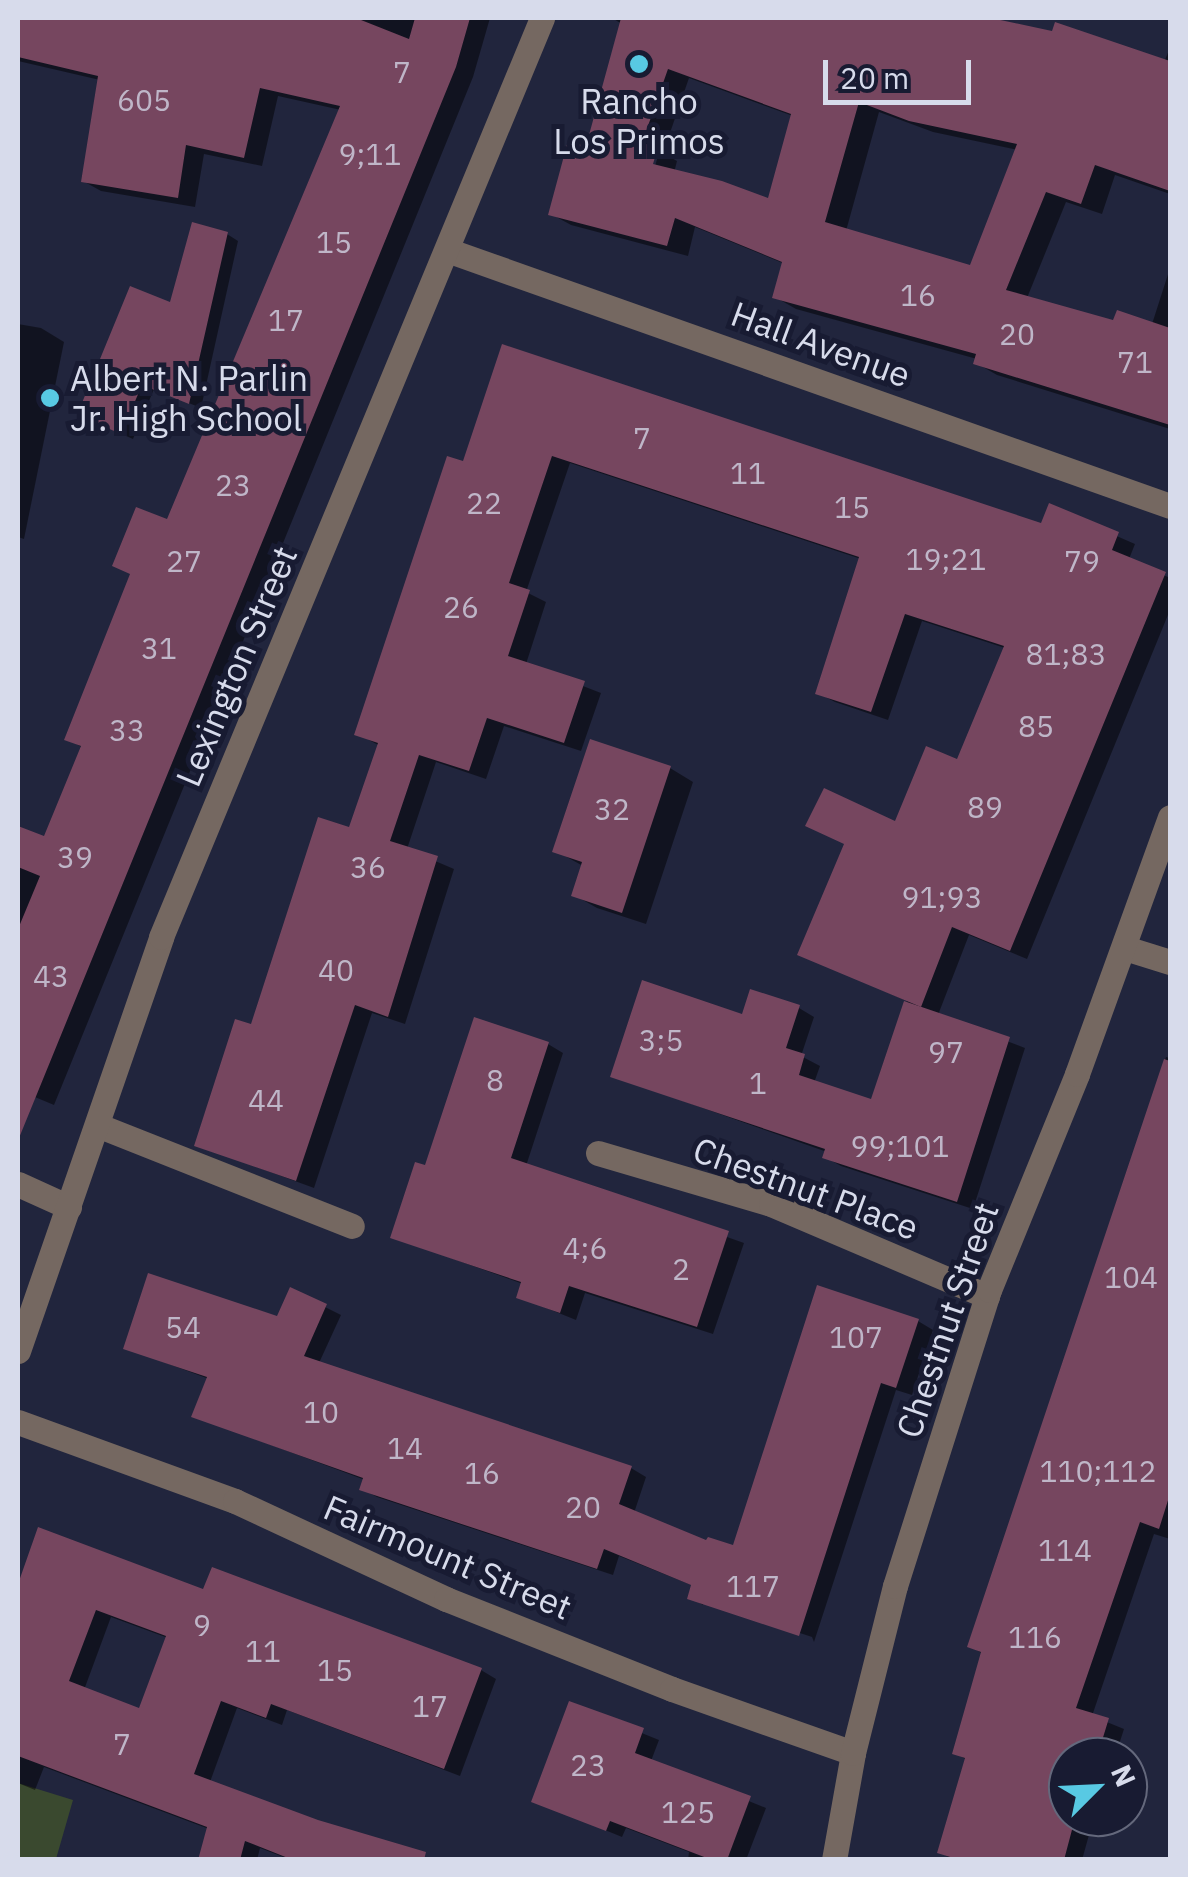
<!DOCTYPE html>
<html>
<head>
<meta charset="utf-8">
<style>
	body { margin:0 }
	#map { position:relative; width:1188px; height:1877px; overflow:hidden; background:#21253d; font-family:"IBM Plex Sans",sans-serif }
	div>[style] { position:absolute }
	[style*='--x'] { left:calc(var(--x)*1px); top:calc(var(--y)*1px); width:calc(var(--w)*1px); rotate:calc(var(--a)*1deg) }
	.green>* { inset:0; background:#3a492f }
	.shadow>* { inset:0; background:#0007 }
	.building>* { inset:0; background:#76465f }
	.minor>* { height:25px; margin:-12.5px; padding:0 12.5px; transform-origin:12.5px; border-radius:12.5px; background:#756861 }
	.dots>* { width:28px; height:28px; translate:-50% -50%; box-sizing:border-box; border:5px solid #181b32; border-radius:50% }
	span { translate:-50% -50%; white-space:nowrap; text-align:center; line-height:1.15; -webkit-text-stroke:10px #181b32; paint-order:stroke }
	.number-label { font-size:30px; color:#bfb6c8 }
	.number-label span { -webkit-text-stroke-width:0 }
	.poi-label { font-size:35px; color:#d7dbeb }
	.left { translate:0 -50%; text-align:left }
	.street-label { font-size:35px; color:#d7dbeb }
	.frame { position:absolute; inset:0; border:20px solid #d7dbeb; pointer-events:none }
	.north { position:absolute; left:1048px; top:1737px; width:100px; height:100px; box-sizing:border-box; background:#181b32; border:2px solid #64687c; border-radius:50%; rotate:66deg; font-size:28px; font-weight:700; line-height:40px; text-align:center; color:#d7dbeb }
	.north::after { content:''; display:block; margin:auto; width:35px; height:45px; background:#58c9e3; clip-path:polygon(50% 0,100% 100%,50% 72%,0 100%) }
	.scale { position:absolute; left:823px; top:60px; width:148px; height:45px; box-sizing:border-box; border:5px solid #d7dbeb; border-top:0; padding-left:12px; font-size:30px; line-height:35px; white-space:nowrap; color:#d7dbeb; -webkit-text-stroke:8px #181b32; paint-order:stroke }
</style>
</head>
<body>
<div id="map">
	<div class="green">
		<i style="clip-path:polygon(18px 1783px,73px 1800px,56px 1859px,18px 1859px)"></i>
	</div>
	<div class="shadow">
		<i style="clip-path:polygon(18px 18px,490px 18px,473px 77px,54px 1105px,18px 1090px,18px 831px,46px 840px,83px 748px,68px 739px,168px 522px,341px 110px,278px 96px,262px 166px,204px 154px,195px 207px,101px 191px,83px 181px,100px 80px,18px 61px)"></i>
		<i style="clip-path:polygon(evenodd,612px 18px,932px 18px,962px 29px,965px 18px,979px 18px,1164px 62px,1170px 48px,1170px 194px,1115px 175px,1102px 214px,1066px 202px,1027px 298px,1115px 323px,1152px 324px,1170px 268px,1170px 429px,997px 375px,976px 363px,977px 359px,796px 309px,775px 297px,785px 264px,695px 227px,688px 256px,571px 225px,551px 214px,587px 149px,622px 24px,612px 18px,689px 78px,793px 116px,769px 201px,674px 173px,677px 161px,663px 153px,689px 78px,612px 18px,879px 112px,933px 132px,1018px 150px,971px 268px,846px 231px,879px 112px,612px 18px,658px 139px,659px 152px,652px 177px,647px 176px,658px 139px)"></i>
		<i style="clip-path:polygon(227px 234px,238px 241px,201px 408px,154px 389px,133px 439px,92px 421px)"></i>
		<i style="clip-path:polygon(18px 324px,41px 328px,64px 342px,24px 539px,18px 537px)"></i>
		<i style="clip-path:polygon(504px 347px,1042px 526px,1050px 507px,1135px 544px,1129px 559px,1170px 578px,1170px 610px,1027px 959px,969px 935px,938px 1015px,1025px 1048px,973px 1209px,841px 1166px,825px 1157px,827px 1152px,613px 1076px,744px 1017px,799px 1008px,814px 1017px,801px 1056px,820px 1066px,814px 1083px,873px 1102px,907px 1001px,800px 954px,896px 825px,958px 762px,1005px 648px,922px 621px,888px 720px,835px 702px,818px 693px,861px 559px,570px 463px,526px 592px,546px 602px,526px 664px,601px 693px,581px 751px,504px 726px,486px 779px,436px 762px,407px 849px,454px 869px,405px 1024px,372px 1013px,314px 1188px,197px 1145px,351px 830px,380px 746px,358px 734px,464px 465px)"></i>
		<i style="clip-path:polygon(670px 768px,693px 782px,646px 924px,597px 908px,574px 895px,583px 866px,556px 851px)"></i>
		<i style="clip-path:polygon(548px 1044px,563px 1053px,526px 1166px,744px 1243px,713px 1334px,585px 1293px,576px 1320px,519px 1297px,523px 1284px,393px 1237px,427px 1168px)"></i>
		<i style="clip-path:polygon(1166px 1057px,1170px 1058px,1170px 1539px,1154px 1534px,1092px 1716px,1124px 1729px,1115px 1757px,1068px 1757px,1068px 1817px,1094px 1817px,1082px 1860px,953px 1860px,940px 1852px,967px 1760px,955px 1753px,983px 1654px,970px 1646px)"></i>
		<i style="clip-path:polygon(291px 1290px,341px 1315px,319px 1363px,631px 1468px,646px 1477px,634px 1513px,708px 1543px,734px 1548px,918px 1321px,933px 1330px,912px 1395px,896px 1390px,814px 1642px,812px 1637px,703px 1601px,703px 1605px,690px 1597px,694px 1586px,619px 1556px,613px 1575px,377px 1497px,362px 1489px,365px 1480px,194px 1416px,209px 1379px,126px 1348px,278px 1319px)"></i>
		<i style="clip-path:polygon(evenodd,40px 1530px,205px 1592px,481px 1670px,496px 1679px,460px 1776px,287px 1710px,282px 1725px,237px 1708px,210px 1782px,369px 1860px,291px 1860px,260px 1848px,257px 1860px,200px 1860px,209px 1829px,44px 1767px,35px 1790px,18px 1783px,18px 1590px,40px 1530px,111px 1617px,168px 1638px,141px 1711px,84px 1690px,111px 1617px)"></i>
		<i style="clip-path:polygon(570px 1704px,659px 1740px,651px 1761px,766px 1808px,746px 1860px,688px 1860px,689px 1852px,626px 1828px,622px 1837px,534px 1801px)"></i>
	</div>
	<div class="building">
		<i style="clip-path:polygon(18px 18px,356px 18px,409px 39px,415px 18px,470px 18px,456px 67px,19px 1138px,18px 929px,40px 876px,18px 867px,18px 826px,44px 836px,81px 746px,64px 740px,130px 574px,112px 566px,136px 507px,167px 519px,340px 106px,260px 88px,244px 158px,186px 145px,178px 198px,81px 182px,98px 76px,18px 57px)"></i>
		<i style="clip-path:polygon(evenodd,621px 18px,991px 18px,1052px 31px,1055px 22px,1170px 61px,1170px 191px,1095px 165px,1081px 204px,1046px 192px,1006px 290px,1113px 320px,1117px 310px,1170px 328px,1170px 425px,973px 364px,976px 354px,772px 298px,782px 262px,675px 218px,667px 246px,548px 215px,568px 141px,586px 146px,621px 18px,668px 69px,791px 114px,768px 198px,722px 181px,653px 164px,658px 147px,642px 143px,668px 69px,621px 18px,859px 102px,909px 121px,1017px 144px,970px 265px,825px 222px,859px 102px)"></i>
		<i style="clip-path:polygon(192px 222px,228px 232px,189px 404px,142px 385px,121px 434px,77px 415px,130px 286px,170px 302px)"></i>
		<i style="clip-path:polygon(502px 344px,1041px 523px,1049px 503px,1119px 532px,1112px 550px,1166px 572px,1010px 951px,952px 927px,921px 1007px,797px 955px,844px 844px,805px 826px,824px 788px,895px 821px,926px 746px,957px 759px,1004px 646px,905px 614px,871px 712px,815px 694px,859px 557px,552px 456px,509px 583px,530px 590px,508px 656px,585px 681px,564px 743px,487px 718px,469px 771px,419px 755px,390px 841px,438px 856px,388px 1017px,355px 1005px,296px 1181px,194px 1146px,235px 1019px,251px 1024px,318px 817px,349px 827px,378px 743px,354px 735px,447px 456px,463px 461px)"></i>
		<i style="clip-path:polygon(590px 739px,671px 766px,622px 913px,571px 896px,582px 862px,552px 852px)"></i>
		<i style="clip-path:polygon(642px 980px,742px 1014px,750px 989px,800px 1005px,786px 1048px,805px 1054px,799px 1075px,871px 1099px,904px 1001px,1010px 1037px,957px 1202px,822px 1158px,825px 1149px,610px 1077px)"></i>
		<i style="clip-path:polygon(474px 1017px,549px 1042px,511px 1158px,729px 1231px,697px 1327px,569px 1286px,560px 1313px,516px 1298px,521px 1282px,390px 1238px,415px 1162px,425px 1165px)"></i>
		<i style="clip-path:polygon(1164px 1059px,1170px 1061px,1170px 1494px,1159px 1529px,1140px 1522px,1076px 1708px,1109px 1718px,1097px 1757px,1068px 1757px,1068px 1824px,1073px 1826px,1064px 1860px,960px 1860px,937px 1853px,965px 1758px,952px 1754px,981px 1652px,967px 1647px)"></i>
		<i style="clip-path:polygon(148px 1273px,277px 1316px,290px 1287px,327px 1304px,304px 1356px,632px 1466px,619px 1504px,706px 1540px,708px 1537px,733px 1545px,817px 1285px,919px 1319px,896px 1388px,881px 1383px,799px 1636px,687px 1599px,691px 1585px,604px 1549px,597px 1569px,359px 1490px,363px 1478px,191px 1417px,207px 1377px,123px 1349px)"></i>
		<i style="clip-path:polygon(evenodd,38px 1527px,203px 1589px,212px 1567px,482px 1668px,444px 1769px,271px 1704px,266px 1718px,221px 1701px,194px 1774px,318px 1820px,426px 1852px,424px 1860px,293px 1860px,245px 1841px,240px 1860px,198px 1860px,207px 1827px,18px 1756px,18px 1584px,38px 1527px,96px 1610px,166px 1636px,139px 1708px,69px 1681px,96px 1610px)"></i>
		<i style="clip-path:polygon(569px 1701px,644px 1728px,635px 1753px,751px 1796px,727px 1860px,712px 1860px,610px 1821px,606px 1831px,531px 1802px)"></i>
	</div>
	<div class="minor">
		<i style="--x:447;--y:250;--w:767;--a:19.5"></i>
		<i style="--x:1125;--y:948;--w:47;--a:17.3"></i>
		<i style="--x:97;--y:1125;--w:274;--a:21.6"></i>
		<i style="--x:598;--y:1153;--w:180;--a:16.4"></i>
		<i style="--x:771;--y:1204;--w:235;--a:23.1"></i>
		<i style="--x:18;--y:1184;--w:56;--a:24.3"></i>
		<i style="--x:18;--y:1351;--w:438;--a:-70.9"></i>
		<i style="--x:161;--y:937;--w:995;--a:-67.48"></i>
		<i style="--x:18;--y:1422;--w:231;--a:20"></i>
		<i style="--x:235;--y:1501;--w:233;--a:24.9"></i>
		<i style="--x:446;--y:1599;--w:243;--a:21.7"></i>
		<i style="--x:672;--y:1689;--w:192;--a:19.5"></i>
		<i style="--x:834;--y:1860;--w:109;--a:-79.9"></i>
		<i style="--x:853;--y:1753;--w:172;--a:-75.9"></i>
		<i style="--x:895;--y:1586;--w:311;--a:-72.4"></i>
		<i style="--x:989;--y:1290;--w:233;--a:-67.8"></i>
		<i style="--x:1077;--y:1074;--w:273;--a:-70.1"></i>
	</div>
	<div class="dots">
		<i style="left:639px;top:64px;background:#58c9e3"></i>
		<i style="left:50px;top:398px;background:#58c9e3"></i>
	</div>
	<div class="number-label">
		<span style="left:402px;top:72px">7</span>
		<span style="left:144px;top:100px">605</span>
		<span style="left:370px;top:154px">9;11</span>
		<span style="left:334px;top:242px">15</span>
		<span style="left:918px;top:295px">16</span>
		<span style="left:286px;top:320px">17</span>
		<span style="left:1017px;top:334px">20</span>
		<span style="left:1135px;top:362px">71</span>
		<span style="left:642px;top:438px">7</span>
		<span style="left:748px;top:473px">11</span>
		<span style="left:233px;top:485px">23</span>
		<span style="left:484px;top:503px">22</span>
		<span style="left:852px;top:507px">15</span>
		<span style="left:946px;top:559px">19;21</span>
		<span style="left:184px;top:561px">27</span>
		<span style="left:1082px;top:561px">79</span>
		<span style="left:461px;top:607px">26</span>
		<span style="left:159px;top:648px">31</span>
		<span style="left:1066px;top:654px">81;83</span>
		<span style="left:1036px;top:726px">85</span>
		<span style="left:127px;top:730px">33</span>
		<span style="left:985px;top:807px">89</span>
		<span style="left:612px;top:809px">32</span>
		<span style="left:75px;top:857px">39</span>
		<span style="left:368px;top:867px">36</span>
		<span style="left:942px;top:897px">91;93</span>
		<span style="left:336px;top:970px">40</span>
		<span style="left:51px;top:976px">43</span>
		<span style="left:661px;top:1040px">3;5</span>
		<span style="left:946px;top:1052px">97</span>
		<span style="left:495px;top:1080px">8</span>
		<span style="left:758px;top:1083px">1</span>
		<span style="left:266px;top:1100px">44</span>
		<span style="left:900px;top:1146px">99;101</span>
		<span style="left:585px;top:1248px">4;6</span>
		<span style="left:681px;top:1269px">2</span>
		<span style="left:1131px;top:1277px">104</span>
		<span style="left:183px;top:1327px">54</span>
		<span style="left:856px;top:1337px">107</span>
		<span style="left:321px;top:1412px">10</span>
		<span style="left:405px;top:1448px">14</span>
		<span style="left:1098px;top:1471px">110;112</span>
		<span style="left:482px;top:1473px">16</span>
		<span style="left:583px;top:1507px">20</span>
		<span style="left:1065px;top:1550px">114</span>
		<span style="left:753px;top:1586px">117</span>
		<span style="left:202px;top:1625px">9</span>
		<span style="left:1035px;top:1637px">116</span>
		<span style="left:263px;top:1651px">11</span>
		<span style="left:335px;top:1670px">15</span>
		<span style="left:430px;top:1706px">17</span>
		<span style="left:122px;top:1744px">7</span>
		<span style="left:588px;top:1765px">23</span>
		<span style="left:688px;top:1812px">125</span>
	</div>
	<div class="poi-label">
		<span style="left:639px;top:121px">Rancho<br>Los Primos</span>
		<span class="left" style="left:70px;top:398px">Albert N. Parlin<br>Jr. High School</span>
	</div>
	<div class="street-label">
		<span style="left:821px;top:344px;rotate:20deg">Hall Avenue</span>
		<span style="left:236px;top:666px;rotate:-67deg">Lexington Street</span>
		<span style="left:806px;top:1188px;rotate:20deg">Chestnut Place</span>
		<span style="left:947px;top:1320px;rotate:-71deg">Chestnut Street</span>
		<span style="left:448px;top:1557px;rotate:23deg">Fairmount Street</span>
	</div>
	<div class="frame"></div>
	<div class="north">N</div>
	<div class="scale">20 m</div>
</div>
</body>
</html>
